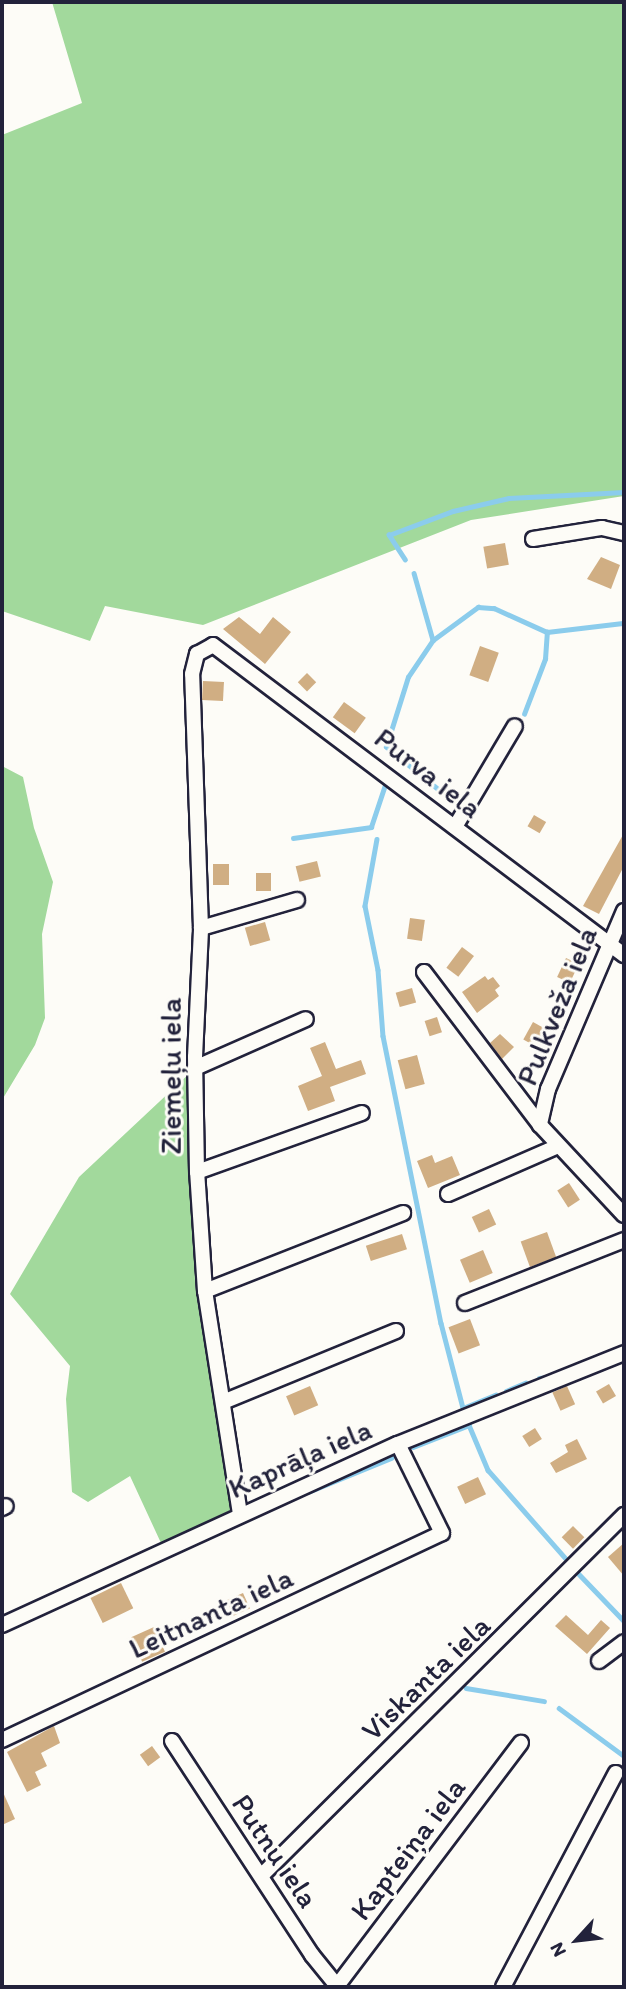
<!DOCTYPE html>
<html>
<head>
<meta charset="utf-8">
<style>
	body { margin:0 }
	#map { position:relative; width:626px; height:1989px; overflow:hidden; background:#fdfcf7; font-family:Itim,sans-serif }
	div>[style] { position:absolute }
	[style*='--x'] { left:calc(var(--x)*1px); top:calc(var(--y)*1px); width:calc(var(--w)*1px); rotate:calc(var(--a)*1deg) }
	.green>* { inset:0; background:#a2d99c }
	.stream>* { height:4.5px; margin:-2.25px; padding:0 2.25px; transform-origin:2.25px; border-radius:2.25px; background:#8bccec }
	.building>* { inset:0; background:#d0ae83; transform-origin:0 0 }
	.roads { filter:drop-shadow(2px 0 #22223b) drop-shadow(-2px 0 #22223b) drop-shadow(0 2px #22223b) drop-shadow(0 -2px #22223b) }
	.minor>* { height:14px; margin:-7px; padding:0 7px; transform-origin:7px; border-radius:7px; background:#fdfcf7 }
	span { translate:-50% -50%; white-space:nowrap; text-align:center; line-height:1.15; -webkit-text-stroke:6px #fdfcf7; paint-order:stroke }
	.street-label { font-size:30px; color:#22223b }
	.frame { position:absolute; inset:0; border:4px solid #22223b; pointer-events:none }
	.north { position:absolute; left:542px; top:1905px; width:70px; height:70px; -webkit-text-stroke:5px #fdfcf7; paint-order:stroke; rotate:243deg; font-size:19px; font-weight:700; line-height:28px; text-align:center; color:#22223b }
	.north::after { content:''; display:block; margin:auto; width:24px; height:32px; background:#22223b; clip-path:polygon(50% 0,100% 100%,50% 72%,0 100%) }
</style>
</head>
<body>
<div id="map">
	<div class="green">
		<i style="clip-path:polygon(52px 2px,624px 2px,624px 496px,471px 520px,203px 625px,105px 606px,90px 641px,2px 611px,2px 135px,82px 103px)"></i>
		<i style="clip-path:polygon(2px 766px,23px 777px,34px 828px,53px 882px,42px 934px,45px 1018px,35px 1045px,2px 1100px)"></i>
		<i style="clip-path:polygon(191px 1072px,195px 1283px,231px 1510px,161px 1543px,130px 1476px,88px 1502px,72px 1492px,66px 1399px,70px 1366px,10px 1294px,79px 1177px)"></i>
	</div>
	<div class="stream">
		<i style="--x:405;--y:560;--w:30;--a:-123"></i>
		<i style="--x:389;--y:535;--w:68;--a:-20.6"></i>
		<i style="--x:453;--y:511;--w:57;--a:-13.1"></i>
		<i style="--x:509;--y:498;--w:115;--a:-3"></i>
		<i style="--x:414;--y:573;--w:70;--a:74.2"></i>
		<i style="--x:524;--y:714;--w:59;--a:-69.1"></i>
		<i style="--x:545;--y:659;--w:27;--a:-86"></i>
		<i style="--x:452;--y:801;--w:85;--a:-140.7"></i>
		<i style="--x:386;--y:747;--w:73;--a:-72.6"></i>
		<i style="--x:408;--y:677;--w:45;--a:-56"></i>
		<i style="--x:433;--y:640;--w:56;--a:-36.3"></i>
		<i style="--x:478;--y:607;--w:16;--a:4"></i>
		<i style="--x:494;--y:608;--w:58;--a:24.4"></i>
		<i style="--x:547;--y:632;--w:78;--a:-6.7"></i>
		<i style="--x:293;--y:838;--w:79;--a:-8"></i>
		<i style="--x:371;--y:827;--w:47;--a:-71.6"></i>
		<i style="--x:377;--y:839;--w:68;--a:100.2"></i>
		<i style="--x:365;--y:906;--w:65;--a:78.5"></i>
		<i style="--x:378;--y:970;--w:66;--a:85.7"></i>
		<i style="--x:383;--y:1036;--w:293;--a:78.6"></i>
		<i style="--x:441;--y:1323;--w:88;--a:75.5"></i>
		<i style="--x:463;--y:1408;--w:35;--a:-22"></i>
		<i style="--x:539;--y:1378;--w:10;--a:-6"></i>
		<i style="--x:506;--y:1391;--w:21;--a:-23"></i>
		<i style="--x:413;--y:1447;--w:60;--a:-21.4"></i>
		<i style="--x:469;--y:1425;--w:49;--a:67.1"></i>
		<i style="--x:488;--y:1470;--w:121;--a:48.7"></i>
		<i style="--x:308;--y:1492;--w:90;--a:-22.3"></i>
		<i style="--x:579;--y:1574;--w:65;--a:46.2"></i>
		<i style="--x:466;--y:1688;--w:79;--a:9.5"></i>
		<i style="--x:559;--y:1708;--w:81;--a:36.4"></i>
	</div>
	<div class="building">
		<i style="left:505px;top:543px;width:22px;height:22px;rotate:80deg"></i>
		<i style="clip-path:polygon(601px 557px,620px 565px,611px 589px,587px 579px)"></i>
		<i style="clip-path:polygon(239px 617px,260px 634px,273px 617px,291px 632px,265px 664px,223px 629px)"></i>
		<i style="left:480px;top:646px;width:20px;height:31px;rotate:20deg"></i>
		<i style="left:307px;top:673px;width:13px;height:13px;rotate:45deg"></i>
		<i style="left:203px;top:681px;width:21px;height:19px;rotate:3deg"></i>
		<i style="left:344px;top:702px;width:27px;height:19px;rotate:36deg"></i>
		<i style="left:534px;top:815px;width:14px;height:13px;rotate:30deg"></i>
		<i style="clip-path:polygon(624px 833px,624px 866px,599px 914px,583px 906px)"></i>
		<i style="left:317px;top:861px;width:16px;height:22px;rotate:76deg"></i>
		<i style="left:213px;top:864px;width:16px;height:21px"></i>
		<i style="left:256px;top:873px;width:15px;height:18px"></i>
		<i style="left:410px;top:918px;width:15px;height:21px;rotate:8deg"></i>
		<i style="left:265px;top:922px;width:19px;height:21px;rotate:74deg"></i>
		<i style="left:462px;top:947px;width:15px;height:26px;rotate:37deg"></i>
		<i style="left:566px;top:958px;width:14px;height:21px;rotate:25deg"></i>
		<i style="clip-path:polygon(485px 976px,488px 980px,493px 977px,500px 986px,495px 990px,499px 996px,477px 1013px,462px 992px)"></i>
		<i style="left:412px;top:988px;width:15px;height:17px;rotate:74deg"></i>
		<i style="left:437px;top:1017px;width:16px;height:13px;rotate:72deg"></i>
		<i style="left:533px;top:1022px;width:18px;height:20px;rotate:29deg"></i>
		<i style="clip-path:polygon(500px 1034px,514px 1047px,502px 1059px,490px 1043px)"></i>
		<i style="clip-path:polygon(325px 1042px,336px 1069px,361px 1060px,366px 1074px,330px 1087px,335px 1101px,308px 1111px,298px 1086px,322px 1076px,310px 1048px)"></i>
		<i style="left:417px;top:1055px;width:30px;height:20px;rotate:75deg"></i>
		<i style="clip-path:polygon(432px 1155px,435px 1163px,452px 1156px,460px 1175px,428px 1188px,417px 1161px)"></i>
		<i style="left:569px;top:1183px;width:20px;height:14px;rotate:57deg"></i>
		<i style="left:489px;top:1209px;width:17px;height:19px;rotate:65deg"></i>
		<i style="left:547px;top:1232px;width:27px;height:28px;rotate:70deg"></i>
		<i style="left:402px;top:1234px;width:16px;height:38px;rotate:72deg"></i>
		<i style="left:483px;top:1250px;width:25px;height:25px;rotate:67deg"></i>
		<i style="left:470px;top:1319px;width:28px;height:23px;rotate:69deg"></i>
		<i style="left:609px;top:1384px;width:14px;height:15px;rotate:60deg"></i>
		<i style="left:310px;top:1386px;width:21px;height:26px;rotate:67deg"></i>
		<i style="left:567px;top:1386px;width:20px;height:16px;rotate:66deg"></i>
		<i style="left:535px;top:1428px;width:13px;height:15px;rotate:58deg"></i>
		<i style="clip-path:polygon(577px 1439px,587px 1459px,556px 1473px,550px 1463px,568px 1452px,565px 1445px)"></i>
		<i style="left:478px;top:1477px;width:19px;height:23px;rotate:65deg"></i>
		<i style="left:573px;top:1526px;width:16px;height:16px;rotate:45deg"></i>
		<i style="clip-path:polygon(624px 1543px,624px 1576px,608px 1557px)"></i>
		<i style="left:121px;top:1583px;width:28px;height:34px;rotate:64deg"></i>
		<i style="left:243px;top:1593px;width:17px;height:18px;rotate:66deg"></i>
		<i style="clip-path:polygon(566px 1615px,588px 1635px,601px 1620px,610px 1628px,587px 1654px,555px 1626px)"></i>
		<i style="left:154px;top:1627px;width:27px;height:25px;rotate:66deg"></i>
		<i style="clip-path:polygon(54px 1726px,60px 1743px,41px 1753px,47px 1766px,35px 1772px,41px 1785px,27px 1792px,7px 1752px)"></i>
		<i style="left:152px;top:1746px;width:14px;height:15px;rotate:54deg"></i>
		<i style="clip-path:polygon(2px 1790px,15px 1819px,2px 1825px)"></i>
	</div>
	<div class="roads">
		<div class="minor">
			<i style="--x:533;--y:539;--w:70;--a:-9.1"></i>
			<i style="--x:602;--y:528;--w:23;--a:13"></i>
			<i style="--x:455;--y:827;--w:117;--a:-59.3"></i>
			<i style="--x:624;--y:911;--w:194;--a:113.1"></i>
			<i style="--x:548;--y:1089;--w:37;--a:103"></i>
			<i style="--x:540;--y:1125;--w:123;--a:47"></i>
			<i style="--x:201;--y:928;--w:100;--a:-16.3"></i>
			<i style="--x:424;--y:972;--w:192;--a:52.8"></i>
			<i style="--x:195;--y:1068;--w:121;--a:-23.8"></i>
			<i style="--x:197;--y:1172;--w:175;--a:-19.7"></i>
			<i style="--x:448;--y:1194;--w:118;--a:-23.5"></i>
			<i style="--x:205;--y:1291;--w:213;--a:-21.5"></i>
			<i style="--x:465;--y:1303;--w:171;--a:-21.6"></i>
			<i style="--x:223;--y:1402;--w:187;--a:-22.3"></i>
			<i style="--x:2;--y:1508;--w:4;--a:-27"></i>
			<i style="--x:240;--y:1514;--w:226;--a:-98.9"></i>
			<i style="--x:205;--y:1291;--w:119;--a:-93.8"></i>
			<i style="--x:197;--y:1172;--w:115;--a:-91"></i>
			<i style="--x:195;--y:1057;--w:129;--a:-87.3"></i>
			<i style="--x:201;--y:928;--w:254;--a:-92"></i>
			<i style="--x:192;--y:674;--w:21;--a:-76"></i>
			<i style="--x:197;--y:654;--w:18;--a:-29"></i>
			<i style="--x:213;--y:645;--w:515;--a:37.03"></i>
			<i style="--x:2;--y:1625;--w:435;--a:-24.6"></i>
			<i style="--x:398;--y:1444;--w:244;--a:-21.9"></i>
			<i style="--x:599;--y:1661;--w:31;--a:-37"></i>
			<i style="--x:2;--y:1740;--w:486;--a:-25.2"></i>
			<i style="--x:442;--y:1533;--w:99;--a:-116.3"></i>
			<i style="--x:172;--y:1741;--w:256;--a:56.8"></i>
			<i style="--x:312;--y:1955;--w:41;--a:50.9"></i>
			<i style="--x:262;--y:1875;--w:511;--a:-44.84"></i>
			<i style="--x:337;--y:1986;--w:305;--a:-52.9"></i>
			<i style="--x:503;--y:1987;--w:242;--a:-62.2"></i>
		</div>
	</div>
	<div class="street-label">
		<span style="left:428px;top:773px;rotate:38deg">Purva iela</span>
		<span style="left:557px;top:1006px;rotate:-68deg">Pulkveža iela</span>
		<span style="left:171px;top:1076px;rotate:-90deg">Ziemeļu iela</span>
		<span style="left:300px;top:1459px;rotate:-24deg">Kaprāļa iela</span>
		<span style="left:211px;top:1613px;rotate:-25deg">Leitnanta iela</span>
		<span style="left:426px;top:1678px;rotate:-44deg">Viskanta iela</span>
		<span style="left:408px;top:1849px;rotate:-53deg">Kapteiņa iela</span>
		<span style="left:275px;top:1851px;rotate:56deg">Putnu iela</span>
	</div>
	<div class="frame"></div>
	<div class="north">N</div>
</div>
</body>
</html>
